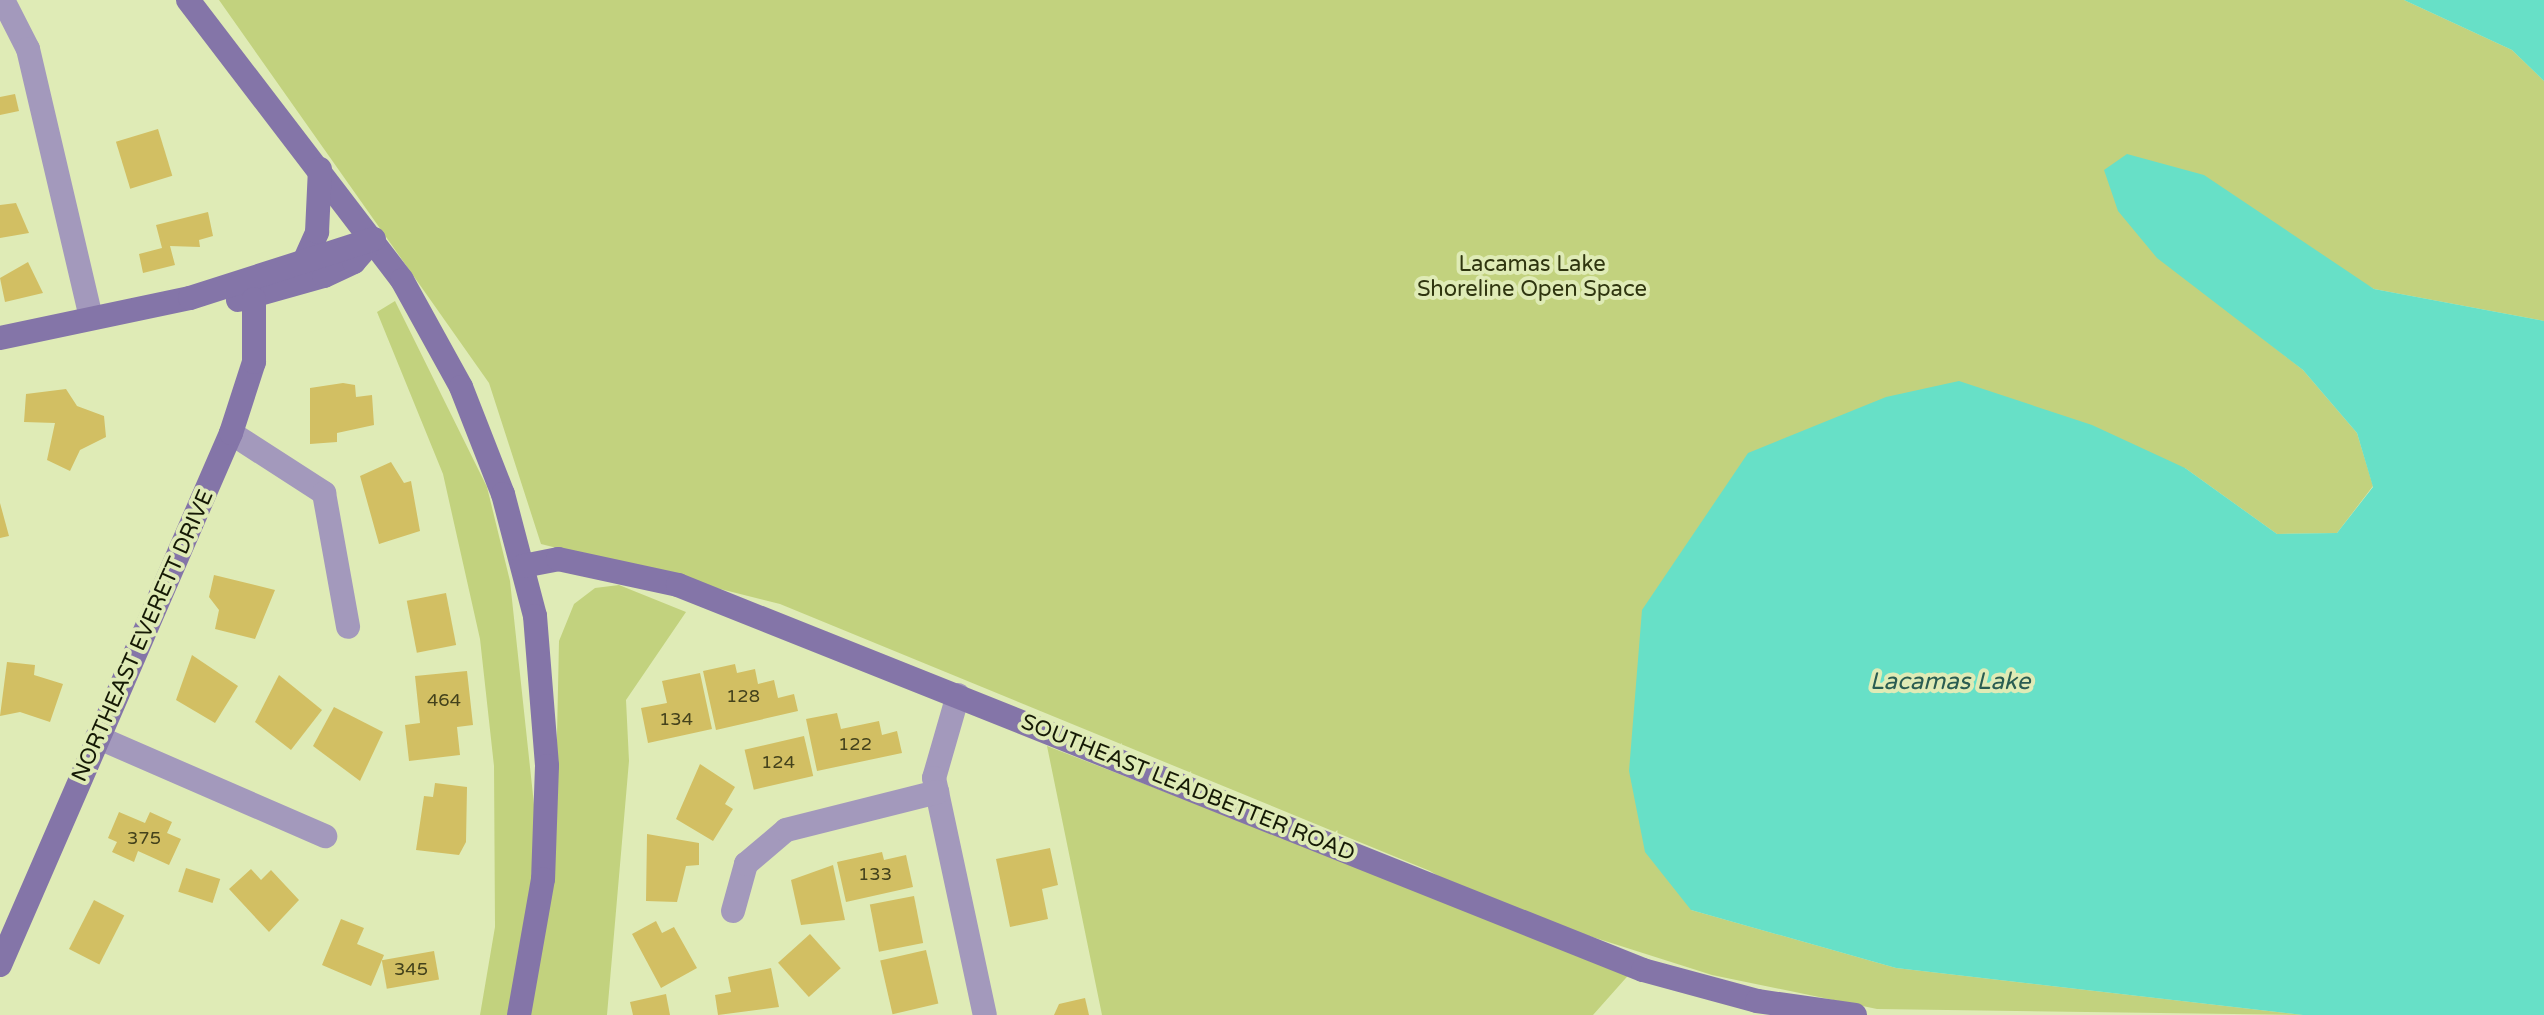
<!DOCTYPE html>
<html>
<head>
<meta charset="utf-8">
<style>
	body { margin:0 }
	#map { position:relative; width:2544px; height:1015px; overflow:hidden; background:#dfebb6; font-family:"Varela Round",sans-serif }
	div>[style] { position:absolute }
	[style*='--x'] { left:calc(var(--x)*1px); top:calc(var(--y)*1px); width:calc(var(--w)*1px); rotate:calc(var(--a)*1deg) }
	.green>* { inset:0; background:#c2d27e }
	.water>* { inset:0; background:#67e0c7 }
	.building>* { inset:0; background:#d2bf63; transform-origin:0 0 }
	.street>* { height:24px; margin:-12px; padding:0 12px; transform-origin:12px; border-radius:12px; background:#a399bc }
	.secondary>* { height:24px; margin:-12px; padding:0 12px; transform-origin:12px; border-radius:12px; background:#8475a8 }
	span { translate:-50% -50%; white-space:nowrap; text-align:center; line-height:1.15; -webkit-text-stroke:8px #dfebb6; paint-order:stroke }
	.number-label { font-size:18px; color:#44421c }
	.number-label span { -webkit-text-stroke-width:0 }
	.park-label { font-size:22px; color:#2f350f }
	.street-label { font-size:22px; color:#151905 }
	.water-label { font-size:24px; color:#2a5d52; font-style:italic }
</style>
</head>
<body>
<div id="map">
	<div class="green">
		<i style="clip-path:polygon(219px 0,2404px 0,2512px 50px,2544px 81px,2544px 321px,2374px 289px,2320px 259px,2232px 314px,2303px 370px,2357px 433px,2373px 486px,2337px 533px,2277px 534px,2185px 468px,1691px 910px,1896px 968px,2303px 1015px,1877px 1009px,1712px 975px,1479px 901px,1430px 871px,780px 604px,541px 544px,489px 383px)"></i>
		<i style="clip-path:polygon(395px 301px,487px 487px,510px 581px,536px 823px,527px 928px,507px 1015px,480px 1015px,495px 927px,494px 766px,480px 639px,443px 474px,377px 312px)"></i>
		<i style="clip-path:polygon(619px 585px,686px 612px,626px 700px,629px 761px,607px 1015px,528px 1015px,555px 830px,559px 641px,574px 604px,595px 588px)"></i>
		<i style="clip-path:polygon(1047px 746px,1253px 826px,1633px 970px,1593px 1015px,1102px 1015px)"></i>
	</div>
	<div class="water">
		<i style="clip-path:polygon(2404px 0,2544px 0,2544px 81px,2512px 50px)"></i>
		<i style="clip-path:polygon(2127px 154px,2204px 175px,2374px 289px,2544px 321px,2544px 1015px,2303px 1015px,1896px 968px,1691px 910px,1645px 852px,1629px 771px,1642px 610px,1748px 453px,1886px 397px,1959px 381px,2092px 425px,2185px 468px,2277px 534px,2337px 533px,2373px 487px,2357px 433px,2303px 370px,2157px 258px,2118px 211px,2104px 170px)"></i>
	</div>
	<div class="building">
		<i style="clip-path:polygon(15px 94px,19px 111px,0 115px,0 97px)"></i>
		<i style="left:158px;top:129px;width:49px;height:44px;rotate:73deg"></i>
		<i style="clip-path:polygon(16px 203px,29px 233px,0 238px,0 205px)"></i>
		<i style="clip-path:polygon(208px 212px,213px 236px,199px 240px,200px 247px,170px 246px,175px 265px,143px 273px,139px 254px,162px 248px,156px 225px)"></i>
		<i style="clip-path:polygon(28px 262px,43px 293px,5px 302px,0 278px)"></i>
		<i style="clip-path:polygon(343px 383px,355px 385px,356px 397px,372px 395px,374px 425px,337px 433px,337px 442px,310px 444px,310px 388px)"></i>
		<i style="clip-path:polygon(66px 389px,77px 406px,104px 416px,106px 437px,80px 450px,70px 471px,47px 460px,55px 423px,24px 422px,26px 394px)"></i>
		<i style="clip-path:polygon(391px 462px,404px 483px,411px 481px,420px 531px,379px 544px,360px 476px)"></i>
		<i style="clip-path:polygon(0 503px,9px 536px,0 538px)"></i>
		<i style="clip-path:polygon(214px 575px,275px 590px,255px 639px,215px 629px,219px 610px,209px 597px)"></i>
		<i style="left:446px;top:593px;width:53px;height:40px;rotate:79deg"></i>
		<i style="clip-path:polygon(192px 655px,238px 686px,215px 723px,176px 700px)"></i>
		<i style="clip-path:polygon(7px 662px,35px 665px,34px 675px,63px 684px,50px 722px,20px 712px,0 716px)"></i>
		<i style="clip-path:polygon(735px 664px,737px 673px,755px 669px,758px 684px,774px 680px,778px 698px,794px 694px,798px 711px,716px 730px,703px 671px)"></i>
		<i style="clip-path:polygon(467px 671px,473px 725px,457px 727px,460px 755px,409px 761px,405px 725px,420px 723px,415px 676px)"></i>
		<i style="clip-path:polygon(700px 673px,712px 729px,648px 743px,641px 708px,667px 703px,662px 681px)"></i>
		<i style="clip-path:polygon(279px 675px,322px 710px,291px 750px,255px 722px)"></i>
		<i style="clip-path:polygon(334px 707px,383px 732px,360px 781px,313px 746px)"></i>
		<i style="clip-path:polygon(837px 713px,841px 729px,879px 721px,882px 735px,897px 731px,902px 753px,817px 771px,806px 719px)"></i>
		<i style="left:804px;top:736px;width:41px;height:61px;rotate:77deg"></i>
		<i style="clip-path:polygon(700px 764px,735px 787px,725px 804px,733px 809px,713px 841px,676px 819px)"></i>
		<i style="clip-path:polygon(435px 783px,467px 787px,466px 842px,459px 855px,416px 850px,424px 796px,433px 797px)"></i>
		<i style="clip-path:polygon(119px 812px,145px 823px,150px 812px,172px 822px,167px 833px,181px 839px,169px 865px,138px 851px,134px 862px,112px 852px,117px 842px,108px 838px)"></i>
		<i style="clip-path:polygon(647px 834px,699px 843px,699px 865px,686px 866px,677px 902px,646px 901px)"></i>
		<i style="clip-path:polygon(1050px 848px,1058px 885px,1042px 889px,1048px 919px,1010px 927px,996px 859px)"></i>
		<i style="clip-path:polygon(882px 852px,884px 860px,906px 855px,913px 887px,846px 902px,837px 862px)"></i>
		<i style="clip-path:polygon(833px 865px,845px 920px,801px 925px,791px 880px)"></i>
		<i style="left:186px;top:868px;width:36px;height:25px;rotate:18deg"></i>
		<i style="clip-path:polygon(251px 869px,261px 880px,271px 870px,299px 900px,269px 932px,229px 889px)"></i>
		<i style="left:914px;top:896px;width:48px;height:45px;rotate:79deg"></i>
		<i style="left:94px;top:900px;width:34px;height:55px;rotate:27deg"></i>
		<i style="clip-path:polygon(341px 919px,364px 928px,357px 944px,384px 955px,371px 986px,322px 965px)"></i>
		<i style="clip-path:polygon(656px 921px,662px 933px,674px 927px,697px 968px,661px 988px,632px 934px)"></i>
		<i style="left:810px;top:934px;width:46px;height:43px;rotate:48deg"></i>
		<i style="left:926px;top:950px;width:55px;height:47px;rotate:77deg"></i>
		<i style="left:434px;top:951px;width:29px;height:53px;rotate:80deg"></i>
		<i style="clip-path:polygon(771px 968px,779px 1007px,718px 1015px,715px 995px,731px 992px,728px 977px)"></i>
		<i style="clip-path:polygon(666px 994px,670px 1015px,633px 1015px,630px 1002px)"></i>
		<i style="clip-path:polygon(1085px 998px,1089px 1015px,1054px 1015px,1059px 1004px)"></i>
	</div>
	<div class="street">
		<i style="--x:3;--y:0;--w:55;--a:63"></i>
		<i style="--x:28;--y:49;--w:275;--a:76.8"></i>
		<i style="--x:231;--y:433;--w:111;--a:32.8"></i>
		<i style="--x:324;--y:493;--w:136;--a:79.8"></i>
		<i style="--x:958;--y:695;--w:86;--a:106.1"></i>
		<i style="--x:934;--y:778;--w:242;--a:77.9"></i>
		<i style="--x:97;--y:737;--w:249;--a:23.5"></i>
		<i style="--x:733;--y:911;--w:49;--a:-74.5"></i>
		<i style="--x:746;--y:864;--w:52;--a:-40.4"></i>
		<i style="--x:786;--y:830;--w:156;--a:-14.1"></i>
	</div>
	<div class="secondary">
		<i style="--x:188;--y:0;--w:352;--a:52.6"></i>
		<i style="--x:402;--y:280;--w:122;--a:61.1"></i>
		<i style="--x:461;--y:387;--w:115;--a:68.6"></i>
		<i style="--x:503;--y:494;--w:126;--a:75.3"></i>
		<i style="--x:535;--y:616;--w:150;--a:85.4"></i>
		<i style="--x:547;--y:766;--w:113;--a:92"></i>
		<i style="--x:543;--y:879;--w:138;--a:100"></i>
		<i style="--x:303;--y:264;--w:35;--a:-66"></i>
		<i style="--x:317;--y:232;--w:63;--a:-87.3"></i>
		<i style="--x:238;--y:300;--w:89;--a:-15.6"></i>
		<i style="--x:324;--y:276;--w:33;--a:-25"></i>
		<i style="--x:354;--y:262;--w:30;--a:-49"></i>
		<i style="--x:0;--y:338;--w:194;--a:-11.9"></i>
		<i style="--x:190;--y:298;--w:193;--a:-17.8"></i>
		<i style="--x:523;--y:566;--w:36;--a:-11"></i>
		<i style="--x:558;--y:559;--w:123;--a:12.2"></i>
		<i style="--x:678;--y:585;--w:1039;--a:21.75"></i>
		<i style="--x:1643;--y:970;--w:118;--a:15.2"></i>
		<i style="--x:1757;--y:1001;--w:99;--a:8.1"></i>
		<i style="--x:0;--y:965;--w:580;--a:-66.53"></i>
		<i style="--x:231;--y:433;--w:75;--a:-72.1"></i>
		<i style="--x:254;--y:362;--w:63;--a:-90"></i>
	</div>
	<div class="number-label">
		<span style="left:743px;top:696px">128</span>
		<span style="left:444px;top:700px">464</span>
		<span style="left:676px;top:719px">134</span>
		<span style="left:855px;top:744px">122</span>
		<span style="left:778px;top:762px">124</span>
		<span style="left:144px;top:838px">375</span>
		<span style="left:875px;top:874px">133</span>
		<span style="left:411px;top:969px">345</span>
	</div>
	<div class="park-label">
		<span style="left:1532px;top:277px">Lacamas Lake<br>Shoreline Open Space</span>
	</div>
	<div class="street-label">
		<span style="left:143px;top:636px;rotate:-66deg">NORTHEAST EVERETT DRIVE</span>
		<span style="left:1188px;top:788px;rotate:22deg">SOUTHEAST LEADBETTER ROAD</span>
	</div>
	<div class="water-label">
		<span style="left:1950px;top:682px">Lacamas Lake</span>
	</div>
</div>
</body>
</html>
